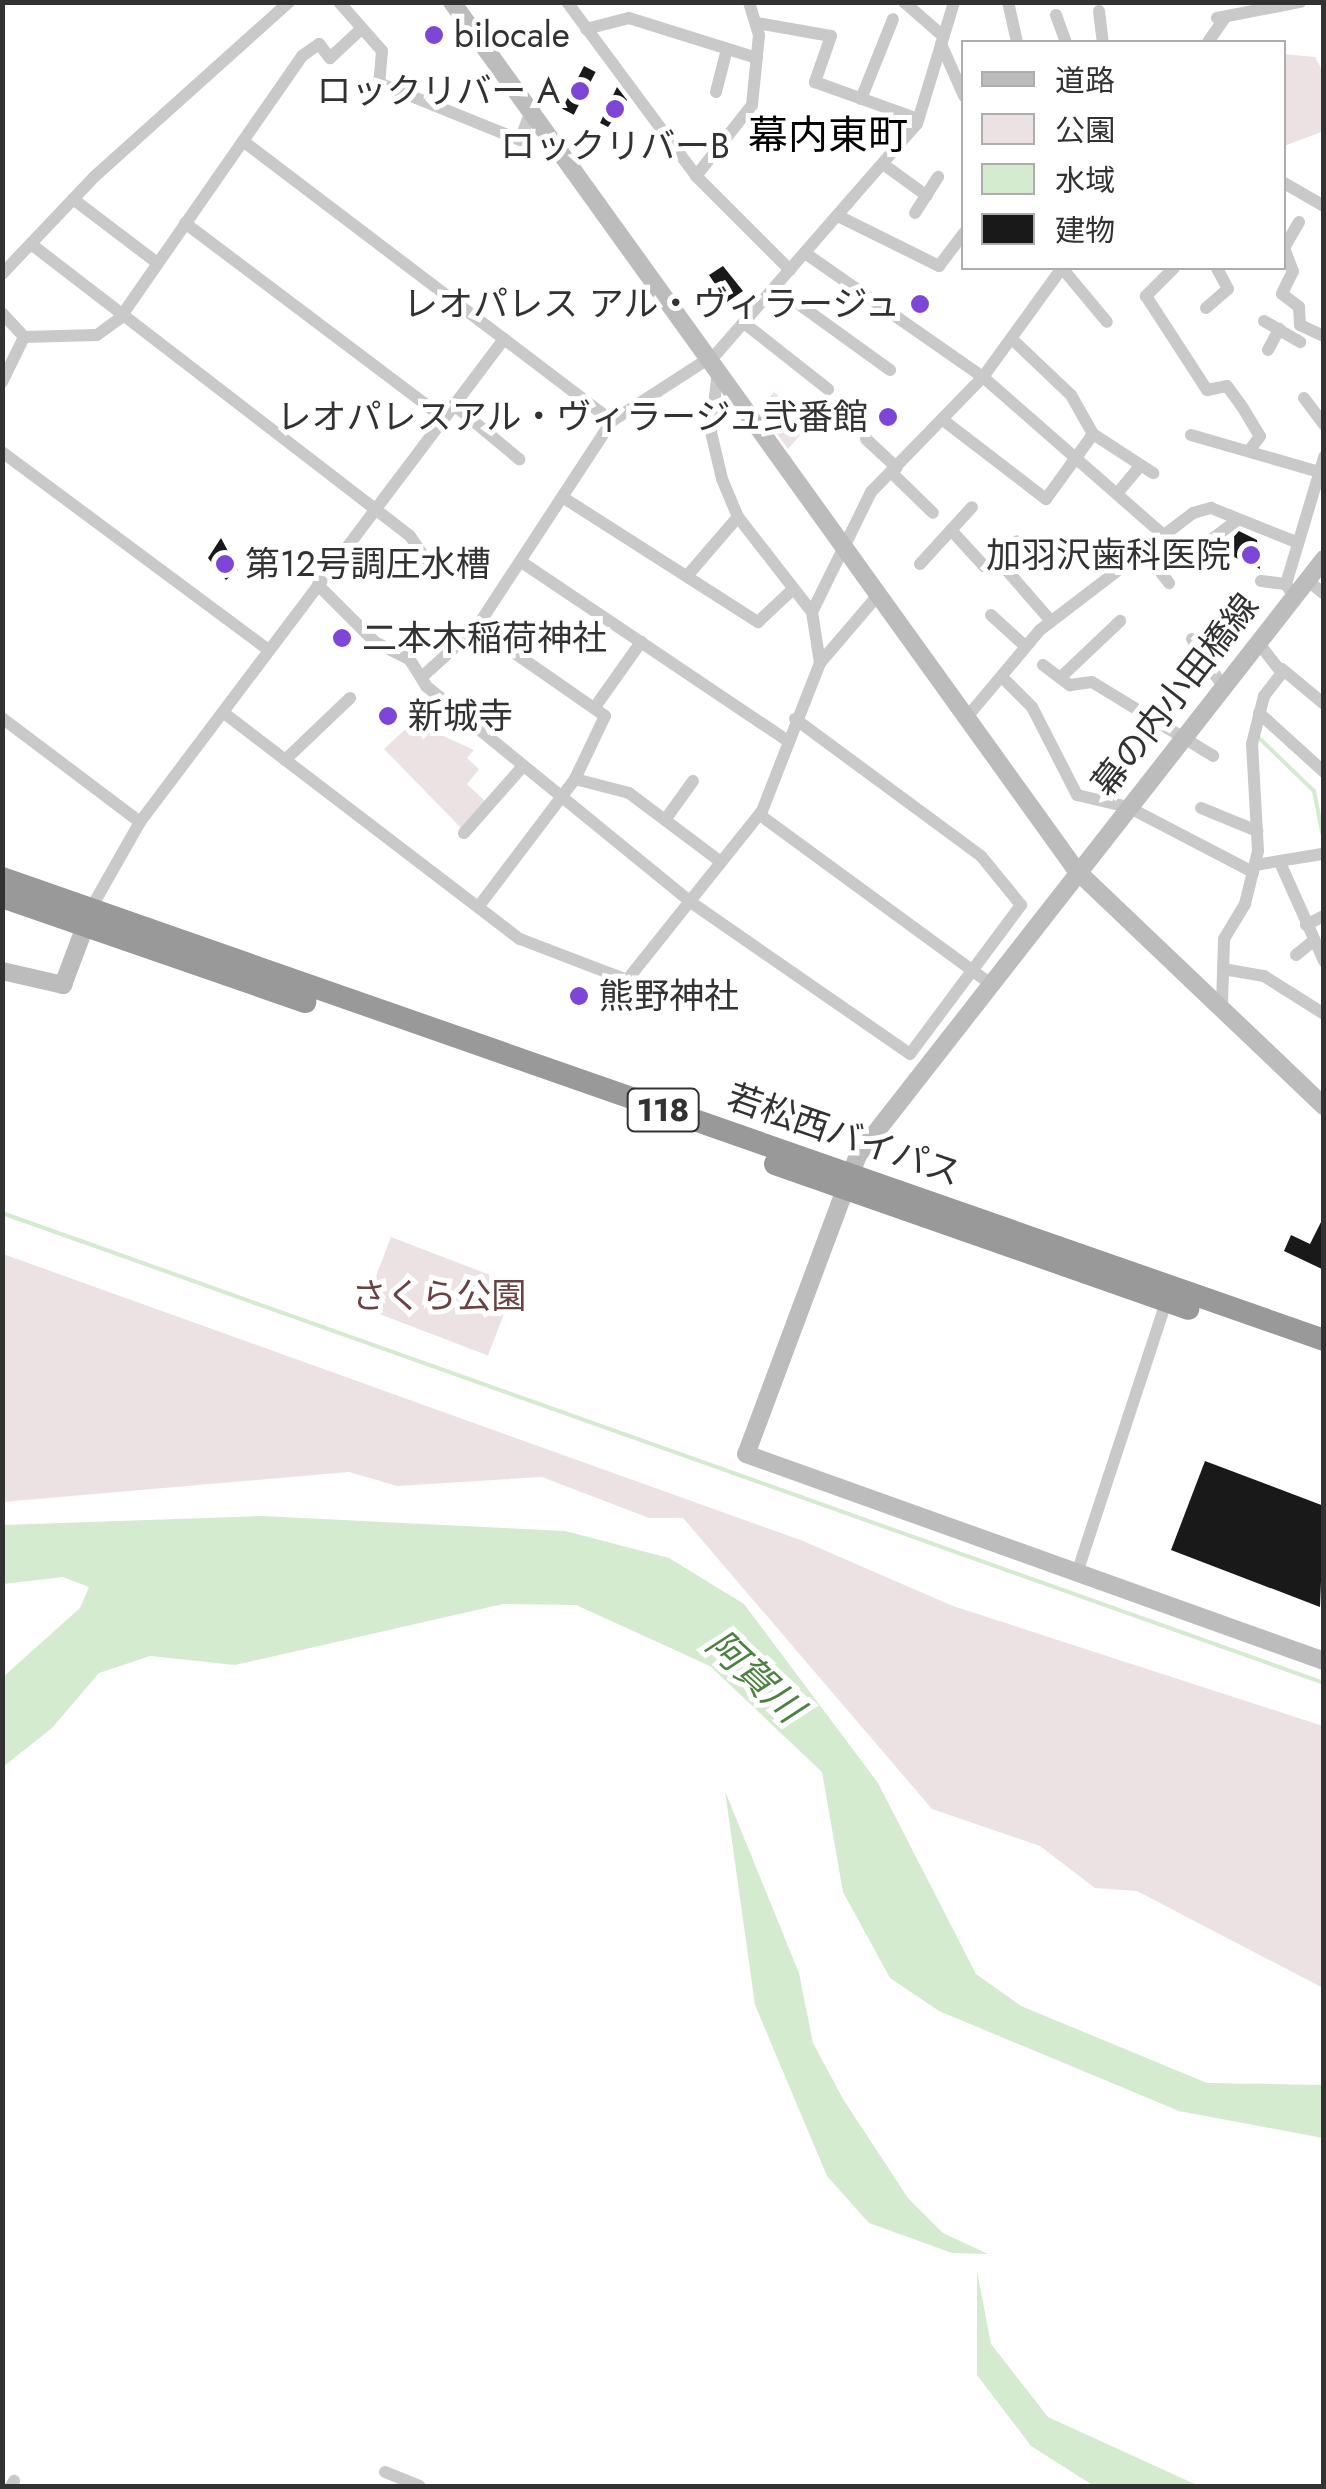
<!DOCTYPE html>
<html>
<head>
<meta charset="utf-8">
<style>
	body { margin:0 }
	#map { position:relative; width:1326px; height:2489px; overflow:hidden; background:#fff; font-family:Jost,"Noto Sans JP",sans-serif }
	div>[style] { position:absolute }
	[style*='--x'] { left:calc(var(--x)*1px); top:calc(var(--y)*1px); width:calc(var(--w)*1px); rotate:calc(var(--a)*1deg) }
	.green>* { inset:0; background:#ede2e3; transform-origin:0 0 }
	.water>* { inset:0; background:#d4ebd0 }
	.stream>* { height:4px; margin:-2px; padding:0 2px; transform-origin:2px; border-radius:2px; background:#d4ebd0 }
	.building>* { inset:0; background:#191919; transform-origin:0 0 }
	.street>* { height:12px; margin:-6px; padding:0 6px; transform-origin:6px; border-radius:6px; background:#c9c9c9 }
	.secondary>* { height:18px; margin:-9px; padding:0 9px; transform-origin:9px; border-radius:9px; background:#bcbcbc }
	.highway>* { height:22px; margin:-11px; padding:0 11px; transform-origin:11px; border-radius:11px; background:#999 }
	.dots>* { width:28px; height:28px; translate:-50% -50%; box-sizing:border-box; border:5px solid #fff; border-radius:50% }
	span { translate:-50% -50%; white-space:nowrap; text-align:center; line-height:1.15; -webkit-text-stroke:10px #fff; paint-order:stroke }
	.shield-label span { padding:2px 8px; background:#fff; border:2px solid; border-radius:8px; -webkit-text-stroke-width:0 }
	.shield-label { font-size:32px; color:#323232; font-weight:700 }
	.poi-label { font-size:35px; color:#323232 }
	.left { translate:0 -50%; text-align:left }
	.right { translate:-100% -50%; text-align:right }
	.street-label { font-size:35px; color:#323232 }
	.park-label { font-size:35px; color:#6b4243 }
	.water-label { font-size:38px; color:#4b8241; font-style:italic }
	.quarter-label { font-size:40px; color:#000 }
	.frame { position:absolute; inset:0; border:5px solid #323232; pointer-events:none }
	.legend { position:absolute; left:961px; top:40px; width:325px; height:230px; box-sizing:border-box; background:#fff; border:2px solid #adadad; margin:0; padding:12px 18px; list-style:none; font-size:30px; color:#323232 }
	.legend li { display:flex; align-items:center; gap:20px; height:50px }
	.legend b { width:50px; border:2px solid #adadad }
</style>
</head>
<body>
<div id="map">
	<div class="green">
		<i style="clip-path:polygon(1284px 54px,1315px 57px,1323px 72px,1324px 131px,1284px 146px)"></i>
		<i style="clip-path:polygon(774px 392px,812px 422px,788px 449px,759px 409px)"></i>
		<i style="clip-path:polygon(413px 722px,474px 750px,467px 758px,479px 769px,467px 784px,487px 803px,463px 830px,384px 749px)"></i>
		<i style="left:391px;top:1237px;width:133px;height:76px;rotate:21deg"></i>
		<i style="clip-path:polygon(3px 1254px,803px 1541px,953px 1606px,1323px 1726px,1323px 1988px,1137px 1891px,1095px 1888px,1040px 1846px,932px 1809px,683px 1518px,649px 1518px,542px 1477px,397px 1486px,349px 1472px,3px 1502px)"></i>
	</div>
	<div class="water">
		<i style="clip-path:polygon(262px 1516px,565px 1531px,669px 1558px,744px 1604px,878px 1783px,976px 1974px,1021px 2006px,1207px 2083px,1323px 2085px,1323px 2138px,1179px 2111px,939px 2011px,890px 1978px,843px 1892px,822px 1772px,710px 1666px,576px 1605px,503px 1604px,235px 1665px,150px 1656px,99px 1673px,52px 1728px,3px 1767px,3px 1677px,80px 1608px,89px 1587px,63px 1577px,3px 1584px,3px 1525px)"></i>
		<i style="clip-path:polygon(725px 1791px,799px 1973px,813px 2043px,843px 2099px,908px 2198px,943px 2233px,988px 2254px,952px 2253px,869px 2223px,827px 2176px,755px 2005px)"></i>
		<i style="clip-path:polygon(977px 2271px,991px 2344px,1048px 2417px,1199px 2486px,1094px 2486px,1031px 2446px,977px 2375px)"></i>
	</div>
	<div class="stream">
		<i style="--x:1257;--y:736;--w:79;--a:44"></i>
		<i style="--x:1314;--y:791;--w:51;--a:78.7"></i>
		<i style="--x:2;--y:1213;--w:1403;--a:19.57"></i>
	</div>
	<div class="building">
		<i style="left:584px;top:66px;width:13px;height:48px;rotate:27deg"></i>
		<i style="clip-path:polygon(617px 87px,627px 100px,608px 127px,600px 123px)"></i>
		<i style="clip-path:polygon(723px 266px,743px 291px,727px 302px,709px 275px)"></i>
		<i style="clip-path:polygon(1239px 531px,1257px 540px,1260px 569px,1221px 551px)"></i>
		<i style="clip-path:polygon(221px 538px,238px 570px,226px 580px,208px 558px)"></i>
		<i style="clip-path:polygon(1324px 1216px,1324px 1270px,1284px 1251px,1291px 1235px,1310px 1244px)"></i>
		<i style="clip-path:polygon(1205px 1461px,1324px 1506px,1320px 1607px,1171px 1550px)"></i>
	</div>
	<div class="street">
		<i style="--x:339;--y:2;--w:65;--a:48.7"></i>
		<i style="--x:382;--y:51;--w:32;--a:95"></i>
		<i style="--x:379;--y:83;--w:152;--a:22"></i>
		<i style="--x:520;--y:140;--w:30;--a:-69"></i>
		<i style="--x:567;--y:2;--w:217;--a:53.4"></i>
		<i style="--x:696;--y:176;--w:133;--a:45"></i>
		<i style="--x:904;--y:2;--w:52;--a:41.1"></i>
		<i style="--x:1008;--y:2;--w:41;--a:77.3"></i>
		<i style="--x:1099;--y:11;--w:31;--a:83"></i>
		<i style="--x:1056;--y:15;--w:29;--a:70"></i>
		<i style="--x:1217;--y:18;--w:85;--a:-10.9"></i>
		<i style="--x:757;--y:23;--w:75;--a:10"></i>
		<i style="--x:831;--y:36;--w:49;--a:109.2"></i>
		<i style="--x:815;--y:82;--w:109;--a:19.8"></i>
		<i style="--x:586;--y:29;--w:44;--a:-14.3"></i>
		<i style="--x:629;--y:18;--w:134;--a:17.4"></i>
		<i style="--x:1208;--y:42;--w:28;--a:-55"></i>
		<i style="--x:941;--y:44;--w:57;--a:66.1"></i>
		<i style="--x:716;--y:92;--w:44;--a:-75.7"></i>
		<i style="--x:861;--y:99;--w:86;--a:-68.2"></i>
		<i style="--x:243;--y:141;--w:328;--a:37.2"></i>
		<i style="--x:883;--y:164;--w:54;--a:36"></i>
		<i style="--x:696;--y:176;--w:90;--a:-51.7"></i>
		<i style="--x:752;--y:105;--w:70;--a:-84.3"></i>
		<i style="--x:759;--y:35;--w:34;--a:-107"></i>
		<i style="--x:1284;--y:183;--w:46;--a:29.9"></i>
		<i style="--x:73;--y:199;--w:104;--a:37.2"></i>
		<i style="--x:915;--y:213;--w:43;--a:-57.4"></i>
		<i style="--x:838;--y:216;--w:113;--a:26.3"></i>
		<i style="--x:939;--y:266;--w:41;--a:-52.9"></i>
		<i style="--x:185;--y:223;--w:324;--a:37"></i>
		<i style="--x:31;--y:244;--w:478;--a:37.6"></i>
		<i style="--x:410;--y:536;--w:27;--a:56"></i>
		<i style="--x:1284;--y:248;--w:25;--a:69"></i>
		<i style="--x:1293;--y:271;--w:25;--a:116"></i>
		<i style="--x:1282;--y:294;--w:21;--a:37"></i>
		<i style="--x:1299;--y:307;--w:18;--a:87"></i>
		<i style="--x:1300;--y:325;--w:26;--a:25"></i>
		<i style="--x:1284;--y:248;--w:30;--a:-60"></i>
		<i style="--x:805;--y:253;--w:217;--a:34.9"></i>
		<i style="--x:983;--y:377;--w:235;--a:41.2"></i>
		<i style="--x:1174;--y:268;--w:40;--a:135"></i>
		<i style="--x:1146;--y:296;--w:112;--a:57"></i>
		<i style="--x:1207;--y:390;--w:20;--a:-11"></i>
		<i style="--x:1227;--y:386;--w:27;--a:54"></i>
		<i style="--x:1243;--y:408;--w:33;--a:59"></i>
		<i style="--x:1260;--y:436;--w:19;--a:126"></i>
		<i style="--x:2;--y:274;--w:134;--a:-46.5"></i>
		<i style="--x:94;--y:177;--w:262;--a:-41.9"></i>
		<i style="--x:775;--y:287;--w:142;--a:35.8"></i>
		<i style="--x:1206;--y:308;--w:29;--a:-41"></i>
		<i style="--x:1228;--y:289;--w:24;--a:-118"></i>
		<i style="--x:2;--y:313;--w:33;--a:47"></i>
		<i style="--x:1264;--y:321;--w:42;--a:30.3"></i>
		<i style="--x:744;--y:323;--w:107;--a:38.2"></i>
		<i style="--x:1013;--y:340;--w:80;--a:43.5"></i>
		<i style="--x:1071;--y:395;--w:45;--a:60.6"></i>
		<i style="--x:1093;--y:434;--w:72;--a:33"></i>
		<i style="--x:1268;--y:350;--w:24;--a:-62"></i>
		<i style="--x:718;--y:370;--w:62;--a:96.4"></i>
		<i style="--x:711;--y:432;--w:48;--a:76.8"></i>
		<i style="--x:722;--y:479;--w:41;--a:67.2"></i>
		<i style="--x:738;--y:517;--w:120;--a:52.1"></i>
		<i style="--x:812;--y:612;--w:52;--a:81.1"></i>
		<i style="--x:2;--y:382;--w:50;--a:-63.9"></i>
		<i style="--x:24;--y:337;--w:73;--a:-1.6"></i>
		<i style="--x:97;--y:335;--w:29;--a:-36"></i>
		<i style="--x:120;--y:318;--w:319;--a:-55.2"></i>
		<i style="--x:302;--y:56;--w:21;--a:-35"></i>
		<i style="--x:319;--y:44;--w:18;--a:52"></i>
		<i style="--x:330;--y:58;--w:41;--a:-43"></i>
		<i style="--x:1304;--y:398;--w:34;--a:53"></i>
		<i style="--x:454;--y:405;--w:85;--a:39.7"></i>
		<i style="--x:943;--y:420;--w:130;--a:37.5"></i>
		<i style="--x:1046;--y:499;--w:80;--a:-54.1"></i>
		<i style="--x:1191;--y:435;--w:130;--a:16.1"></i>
		<i style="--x:866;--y:439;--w:42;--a:43.1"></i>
		<i style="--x:2;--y:452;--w:332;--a:36.6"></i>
		<i style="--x:892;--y:473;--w:57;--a:44.3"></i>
		<i style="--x:1120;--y:490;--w:31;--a:-50"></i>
		<i style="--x:567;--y:500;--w:227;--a:32.6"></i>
		<i style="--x:758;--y:622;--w:47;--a:-43.3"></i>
		<i style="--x:951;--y:530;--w:49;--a:47.5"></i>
		<i style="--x:984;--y:566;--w:20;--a:3"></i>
		<i style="--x:1004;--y:567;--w:72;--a:49"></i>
		<i style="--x:1143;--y:549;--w:43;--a:52.6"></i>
		<i style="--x:1187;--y:558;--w:61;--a:-37.1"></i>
		<i style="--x:523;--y:563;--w:317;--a:33.9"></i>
		<i style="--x:920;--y:564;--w:77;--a:-47.6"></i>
		<i style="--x:994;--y:566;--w:34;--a:-47"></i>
		<i style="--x:687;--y:576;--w:78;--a:-49.2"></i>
		<i style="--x:1307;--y:580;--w:22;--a:39"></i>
		<i style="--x:1261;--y:581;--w:25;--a:7"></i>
		<i style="--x:318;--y:585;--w:81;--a:45"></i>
		<i style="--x:375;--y:642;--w:39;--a:27"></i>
		<i style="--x:410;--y:660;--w:31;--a:58"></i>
		<i style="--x:426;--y:686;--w:343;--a:39.2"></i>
		<i style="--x:692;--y:903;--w:265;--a:34.7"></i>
		<i style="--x:910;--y:1054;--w:186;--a:-53.3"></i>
		<i style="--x:1021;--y:905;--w:63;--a:-129.2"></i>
		<i style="--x:981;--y:856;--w:231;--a:-143.6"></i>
		<i style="--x:1294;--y:597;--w:15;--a:-122"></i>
		<i style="--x:1286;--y:584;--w:133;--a:-73.3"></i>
		<i style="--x:812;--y:612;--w:134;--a:-63.8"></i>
		<i style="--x:871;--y:492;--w:161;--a:-45.8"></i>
		<i style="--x:983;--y:377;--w:135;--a:-54.1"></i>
		<i style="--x:1062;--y:268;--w:70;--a:50.2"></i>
		<i style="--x:991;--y:615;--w:45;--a:42.3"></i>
		<i style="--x:477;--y:627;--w:156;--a:34.8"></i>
		<i style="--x:605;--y:716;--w:70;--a:115.5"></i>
		<i style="--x:1192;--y:639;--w:57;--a:57.1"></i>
		<i style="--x:1043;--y:665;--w:34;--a:37"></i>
		<i style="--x:1070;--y:685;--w:22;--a:-8"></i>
		<i style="--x:1092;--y:682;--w:142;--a:31.4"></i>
		<i style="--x:1282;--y:669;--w:55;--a:39.8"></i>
		<i style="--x:423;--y:676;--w:73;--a:-42.2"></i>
		<i style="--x:477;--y:627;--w:246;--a:-56.8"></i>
		<i style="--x:612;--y:421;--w:125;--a:-32.9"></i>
		<i style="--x:717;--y:353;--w:304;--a:-48.9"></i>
		<i style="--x:917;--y:124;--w:127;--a:-73.1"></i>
		<i style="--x:1003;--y:678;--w:41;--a:45"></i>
		<i style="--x:1032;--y:707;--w:99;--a:62.9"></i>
		<i style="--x:1077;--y:795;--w:52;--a:13.2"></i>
		<i style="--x:1128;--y:807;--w:141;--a:27.5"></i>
		<i style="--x:1060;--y:678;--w:83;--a:-43.5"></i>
		<i style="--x:1185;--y:679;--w:21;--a:-37"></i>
		<i style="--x:595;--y:707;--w:80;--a:-54.7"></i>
		<i style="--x:224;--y:713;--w:372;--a:37.4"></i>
		<i style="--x:520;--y:939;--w:115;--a:21"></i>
		<i style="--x:627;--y:980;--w:216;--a:-51.4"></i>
		<i style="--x:762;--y:811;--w:159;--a:-68.6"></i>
		<i style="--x:820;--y:663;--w:91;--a:-49.5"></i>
		<i style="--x:1259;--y:713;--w:88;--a:42.2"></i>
		<i style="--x:967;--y:717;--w:114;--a:-50"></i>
		<i style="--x:1040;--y:630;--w:193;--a:-37.4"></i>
		<i style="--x:1193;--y:513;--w:19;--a:-16"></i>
		<i style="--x:1211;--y:508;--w:92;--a:21.8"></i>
		<i style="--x:2;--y:718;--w:173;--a:37"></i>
		<i style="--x:285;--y:760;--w:90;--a:-43.6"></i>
		<i style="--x:1201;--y:808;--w:61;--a:22.3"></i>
		<i style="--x:760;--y:815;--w:283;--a:36.2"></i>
		<i style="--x:665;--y:820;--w:48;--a:-54.3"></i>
		<i style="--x:464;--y:833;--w:89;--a:-48.6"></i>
		<i style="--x:1255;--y:865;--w:68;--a:-9.3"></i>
		<i style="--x:1282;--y:867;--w:103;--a:65.9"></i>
		<i style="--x:479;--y:906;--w:159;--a:-52.9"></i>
		<i style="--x:575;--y:779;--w:56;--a:14.5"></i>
		<i style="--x:629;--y:793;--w:115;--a:36.9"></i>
		<i style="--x:90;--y:910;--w:101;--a:-60.4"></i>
		<i style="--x:140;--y:822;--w:605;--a:-53"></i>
		<i style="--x:504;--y:339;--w:136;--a:37.2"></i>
		<i style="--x:1306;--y:925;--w:20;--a:-27"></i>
		<i style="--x:1296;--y:955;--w:22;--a:-39"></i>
		<i style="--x:1223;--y:969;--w:42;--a:9.7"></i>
		<i style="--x:1264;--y:976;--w:71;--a:32.3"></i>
		<i style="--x:1222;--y:1004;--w:65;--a:-88.2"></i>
		<i style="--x:1224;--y:939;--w:41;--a:-59"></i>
		<i style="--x:1245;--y:904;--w:55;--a:-76.2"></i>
		<i style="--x:1258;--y:851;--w:107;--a:-93.2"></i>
		<i style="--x:1252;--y:744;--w:49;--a:-76"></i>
		<i style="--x:1264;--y:696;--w:29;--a:-52"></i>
		<i style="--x:1282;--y:673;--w:39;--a:-128"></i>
		<i style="--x:1077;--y:1573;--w:285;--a:-71.8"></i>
		<i style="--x:385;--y:2472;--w:37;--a:22"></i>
		<i style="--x:11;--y:2486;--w:6;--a:-59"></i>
	</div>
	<div class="secondary">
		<i style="--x:452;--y:2;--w:1070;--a:54.28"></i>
		<i style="--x:1077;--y:871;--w:341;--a:43.6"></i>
		<i style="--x:1324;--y:559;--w:757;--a:128.02"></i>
		<i style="--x:858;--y:1155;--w:319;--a:110.5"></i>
		<i style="--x:746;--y:1454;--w:614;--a:19.7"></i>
		<i style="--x:2;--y:971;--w:63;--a:12.9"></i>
		<i style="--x:63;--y:985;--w:74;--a:-69.4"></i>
	</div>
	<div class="highway">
		<i style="--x:2;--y:878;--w:1400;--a:19.26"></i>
		<i style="--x:2;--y:897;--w:321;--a:19.1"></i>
		<i style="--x:775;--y:1164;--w:438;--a:19.3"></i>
	</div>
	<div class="dots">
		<i style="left:434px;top:35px;background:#7d46d7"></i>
		<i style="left:580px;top:91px;background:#7d46d7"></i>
		<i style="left:615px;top:109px;background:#7d46d7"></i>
		<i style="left:920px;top:304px;background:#7d46d7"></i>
		<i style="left:888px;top:417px;background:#7d46d7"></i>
		<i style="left:1251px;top:555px;background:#7d46d7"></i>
		<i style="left:225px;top:564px;background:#7d46d7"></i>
		<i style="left:342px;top:638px;background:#7d46d7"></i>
		<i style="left:388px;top:716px;background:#7d46d7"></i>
		<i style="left:579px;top:996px;background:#7d46d7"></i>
	</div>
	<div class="shield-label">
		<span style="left:663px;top:1110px">118</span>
	</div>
	<div class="poi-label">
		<span class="left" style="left:454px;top:35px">bilocale</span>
		<span class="right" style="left:560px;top:91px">ロックリバー A</span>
		<span style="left:615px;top:146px">ロックリバーB</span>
		<span class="right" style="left:900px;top:304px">レオパレス アル・ヴィラージュ</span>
		<span class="right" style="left:868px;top:417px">レオパレスアル・ヴィラージュ弐番館</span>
		<span class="right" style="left:1231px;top:555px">加羽沢歯科医院</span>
		<span class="left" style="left:245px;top:564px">第12号調圧水槽</span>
		<span class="left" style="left:362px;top:638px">二本木稲荷神社</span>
		<span class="left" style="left:408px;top:716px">新城寺</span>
		<span class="left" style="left:599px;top:996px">熊野神社</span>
	</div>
	<div class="street-label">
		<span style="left:1175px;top:695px;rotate:-52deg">幕の内小田橋線</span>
		<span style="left:844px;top:1135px;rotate:19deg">若松西バイパス</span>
	</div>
	<div class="park-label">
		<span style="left:439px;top:1296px">さくら公園</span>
	</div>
	<div class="water-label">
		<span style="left:755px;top:1676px;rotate:43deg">阿賀川</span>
	</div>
	<div class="quarter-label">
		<span style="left:828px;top:135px">幕内東町</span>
	</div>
	<div class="frame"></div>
	<ul class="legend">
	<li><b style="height:12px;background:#bcbcbc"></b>道路</li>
	<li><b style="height:28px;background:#ede2e3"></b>公園</li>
	<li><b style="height:28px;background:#d4ebd0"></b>水域</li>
	<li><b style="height:28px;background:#191919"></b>建物</li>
	</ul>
</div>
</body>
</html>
